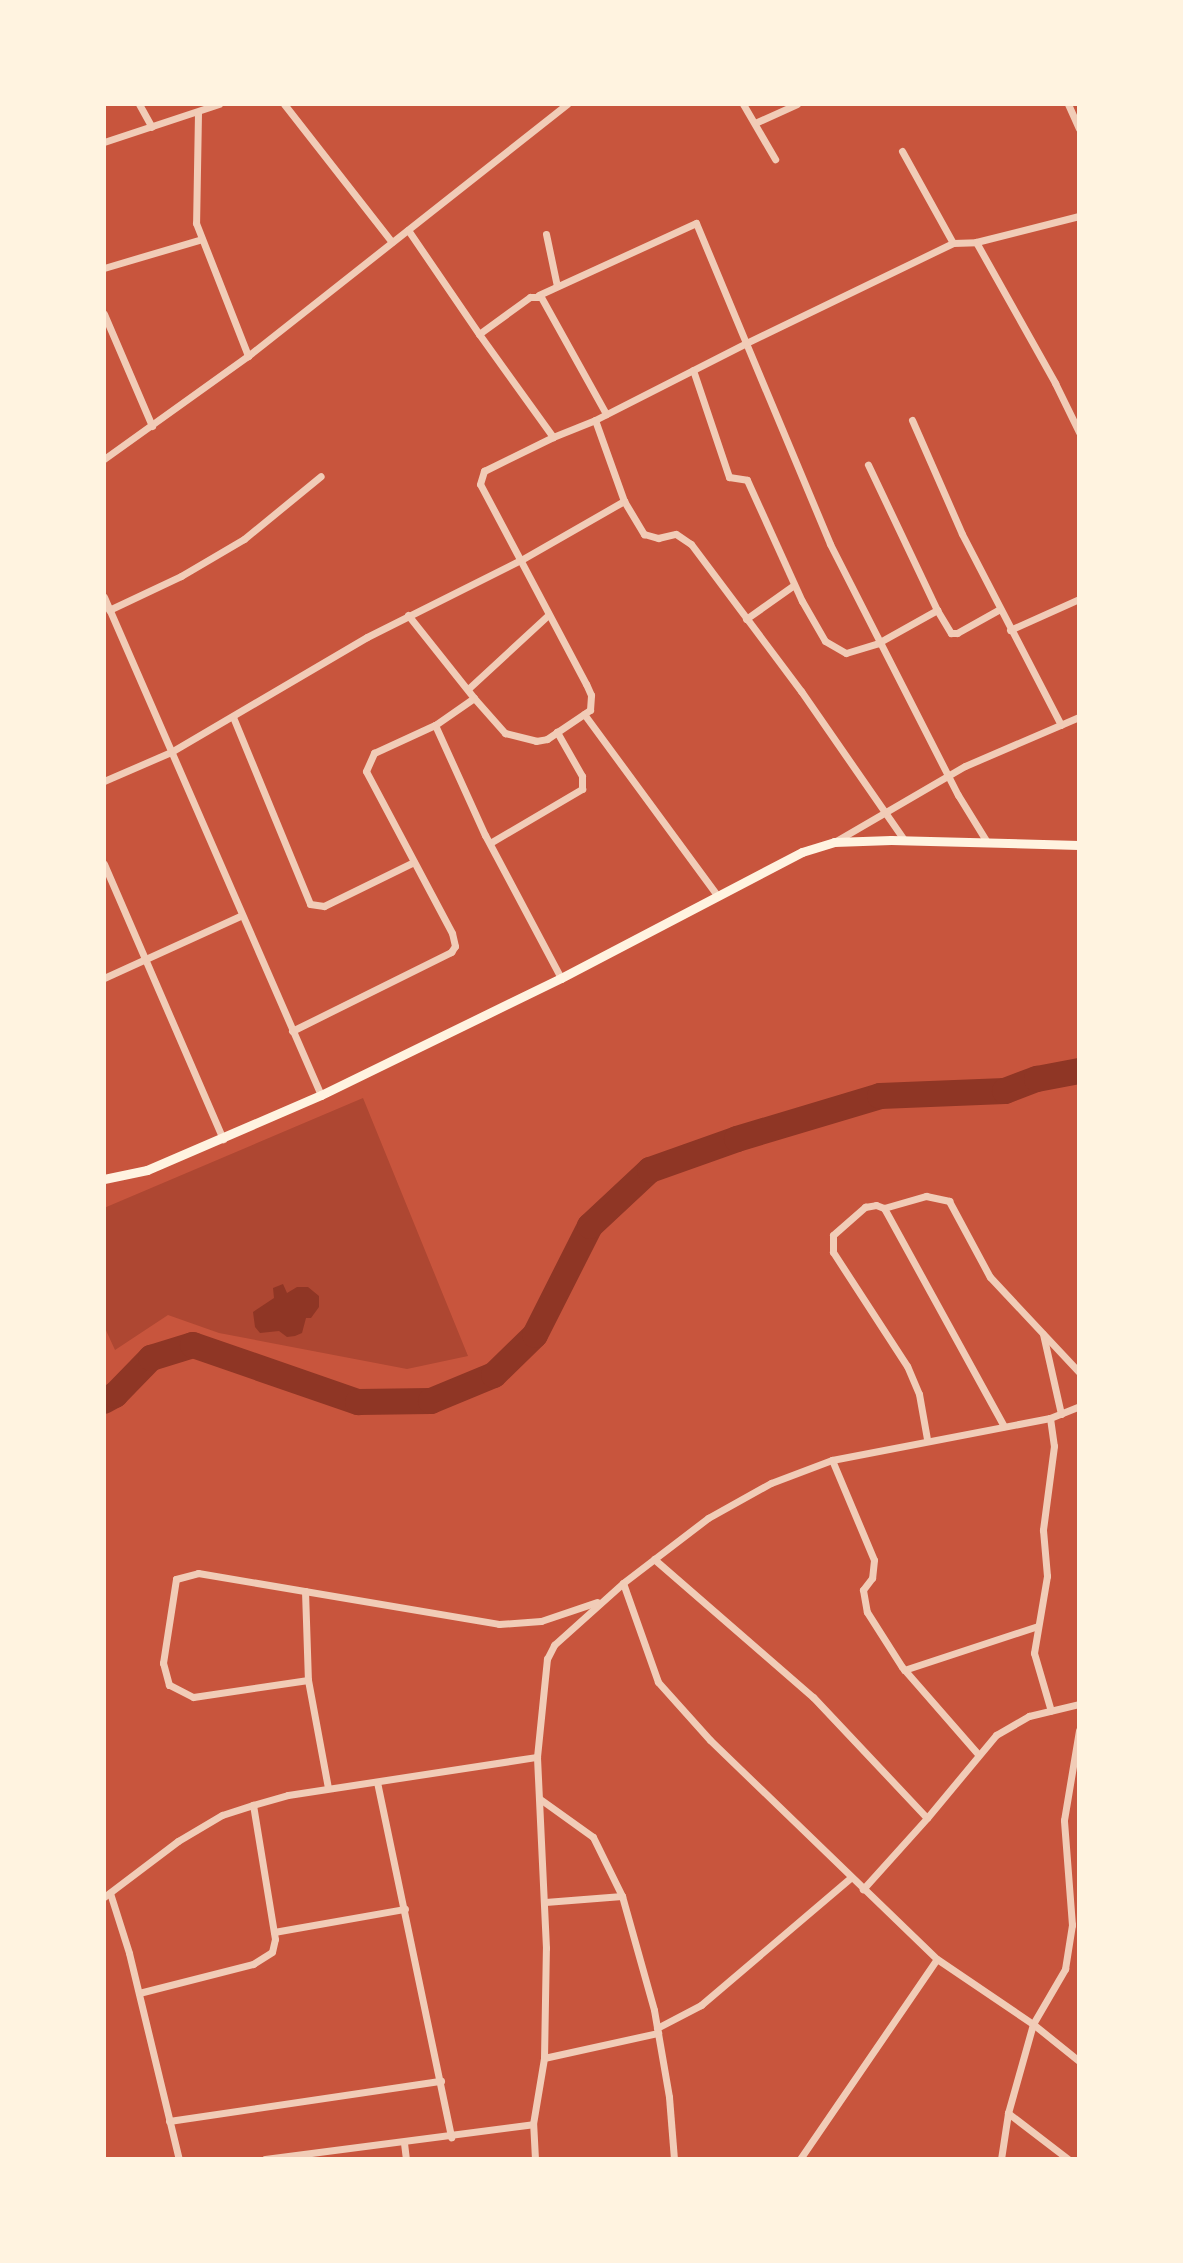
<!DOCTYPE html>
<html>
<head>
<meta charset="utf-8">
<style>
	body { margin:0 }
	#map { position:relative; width:1183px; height:2263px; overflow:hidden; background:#c8553d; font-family:"Nunito Sans",sans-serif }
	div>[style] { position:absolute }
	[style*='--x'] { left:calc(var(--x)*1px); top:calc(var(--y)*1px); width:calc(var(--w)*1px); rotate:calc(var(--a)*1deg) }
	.green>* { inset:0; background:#ae4732 }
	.water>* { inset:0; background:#8f3625 }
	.river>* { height:26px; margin:-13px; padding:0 13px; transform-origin:13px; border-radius:13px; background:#8f3625 }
	.minor>* { height:7px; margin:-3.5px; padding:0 3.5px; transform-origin:3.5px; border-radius:3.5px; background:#f1ccb7 }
	.secondary>* { height:9px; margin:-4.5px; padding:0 4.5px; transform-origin:4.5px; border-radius:4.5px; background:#fff3e0 }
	span { translate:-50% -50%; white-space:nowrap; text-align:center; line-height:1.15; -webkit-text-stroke:7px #fff3e0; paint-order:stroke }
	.frame { position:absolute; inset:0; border:106px solid #fff3e0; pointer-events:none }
</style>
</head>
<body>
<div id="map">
	<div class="green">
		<i style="clip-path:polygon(363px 1098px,468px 1356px,407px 1369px,219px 1333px,168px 1315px,115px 1350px,104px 1326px,104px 1208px)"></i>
	</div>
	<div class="water">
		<i style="clip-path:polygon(283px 1284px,287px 1293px,297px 1287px,308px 1287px,319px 1296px,319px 1307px,311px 1318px,306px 1318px,302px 1333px,295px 1336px,287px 1337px,279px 1331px,260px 1333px,255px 1327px,253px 1312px,274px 1298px,273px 1288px)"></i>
	</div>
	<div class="river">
		<i style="--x:104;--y:1401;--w:13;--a:-29"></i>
		<i style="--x:115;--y:1395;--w:52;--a:-45.8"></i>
		<i style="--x:151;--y:1358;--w:44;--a:-17.2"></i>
		<i style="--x:193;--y:1345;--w:175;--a:19.1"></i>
		<i style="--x:358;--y:1402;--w:73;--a:-0.8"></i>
		<i style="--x:431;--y:1401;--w:68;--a:-22.4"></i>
		<i style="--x:494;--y:1375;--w:57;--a:-44.3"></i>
		<i style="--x:535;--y:1335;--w:122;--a:-63.2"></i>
		<i style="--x:590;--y:1226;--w:82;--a:-43"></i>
		<i style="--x:650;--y:1170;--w:92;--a:-19.6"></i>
		<i style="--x:737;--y:1139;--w:149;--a:-16.7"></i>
		<i style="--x:880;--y:1096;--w:125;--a:-2.3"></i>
		<i style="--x:1005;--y:1091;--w:34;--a:-21"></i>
		<i style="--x:1037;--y:1079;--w:43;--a:-10.8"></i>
	</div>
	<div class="minor">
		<i style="--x:139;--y:104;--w:26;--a:61"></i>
		<i style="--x:284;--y:104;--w:175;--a:52"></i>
		<i style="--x:743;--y:104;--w:64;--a:59.8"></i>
		<i style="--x:1068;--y:104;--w:27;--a:66"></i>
		<i style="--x:198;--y:113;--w:110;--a:91"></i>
		<i style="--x:196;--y:223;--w:143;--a:68.6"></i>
		<i style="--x:755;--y:123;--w:46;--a:-24.3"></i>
		<i style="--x:104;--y:142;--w:121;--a:-18.3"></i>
		<i style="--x:902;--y:151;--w:105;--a:61"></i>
		<i style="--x:953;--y:243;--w:23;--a:-2"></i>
		<i style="--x:1079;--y:216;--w:106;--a:165.8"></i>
		<i style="--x:976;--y:242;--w:162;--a:60.7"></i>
		<i style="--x:1055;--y:383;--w:55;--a:63.9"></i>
		<i style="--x:408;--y:230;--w:126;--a:55.7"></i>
		<i style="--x:479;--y:334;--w:63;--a:-36"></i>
		<i style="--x:530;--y:297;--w:11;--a:0"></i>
		<i style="--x:541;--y:297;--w:134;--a:60.9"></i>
		<i style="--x:546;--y:234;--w:53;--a:78.1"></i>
		<i style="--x:953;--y:243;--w:230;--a:154.2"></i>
		<i style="--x:746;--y:343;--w:218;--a:67.3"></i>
		<i style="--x:830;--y:544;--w:282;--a:63"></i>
		<i style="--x:958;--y:795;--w:55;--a:58.3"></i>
		<i style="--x:104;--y:268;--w:102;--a:-16.5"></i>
		<i style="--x:104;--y:314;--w:122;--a:66.8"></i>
		<i style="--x:479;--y:334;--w:127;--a:54.3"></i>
		<i style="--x:553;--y:437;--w:45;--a:-22"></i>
		<i style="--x:595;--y:420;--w:169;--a:-27"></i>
		<i style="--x:746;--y:343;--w:130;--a:-112.6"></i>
		<i style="--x:696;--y:223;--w:173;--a:155.4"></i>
		<i style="--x:693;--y:370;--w:113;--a:71.4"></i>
		<i style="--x:729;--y:477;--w:18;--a:9"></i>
		<i style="--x:747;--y:480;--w:133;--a:65.6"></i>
		<i style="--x:802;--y:601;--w:46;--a:60.1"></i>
		<i style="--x:825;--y:641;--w:24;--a:30"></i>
		<i style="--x:846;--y:653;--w:34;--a:-17"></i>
		<i style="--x:878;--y:643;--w:68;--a:-29.2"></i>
		<i style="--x:937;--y:610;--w:161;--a:-115.4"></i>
		<i style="--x:912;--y:420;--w:124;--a:66.3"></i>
		<i style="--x:962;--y:534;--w:215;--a:62.6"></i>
		<i style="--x:104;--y:459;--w:177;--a:-35.6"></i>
		<i style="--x:248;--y:356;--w:407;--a:-38.3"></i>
		<i style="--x:624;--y:501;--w:39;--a:59"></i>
		<i style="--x:644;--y:534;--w:15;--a:16"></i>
		<i style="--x:658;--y:538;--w:18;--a:-13"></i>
		<i style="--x:676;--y:534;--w:18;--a:34"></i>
		<i style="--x:691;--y:544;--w:184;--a:53.2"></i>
		<i style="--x:801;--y:691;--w:181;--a:55.3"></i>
		<i style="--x:104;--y:597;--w:543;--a:66.46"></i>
		<i style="--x:109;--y:610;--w:80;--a:-25.3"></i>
		<i style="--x:181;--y:576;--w:73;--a:-30.4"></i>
		<i style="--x:244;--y:539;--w:99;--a:-39.3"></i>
		<i style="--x:937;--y:610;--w:27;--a:59"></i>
		<i style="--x:951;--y:633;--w:6;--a:0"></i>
		<i style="--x:957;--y:633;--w:49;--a:-29.2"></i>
		<i style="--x:408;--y:615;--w:106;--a:51.5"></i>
		<i style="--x:474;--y:698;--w:47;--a:145.3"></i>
		<i style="--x:746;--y:619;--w:59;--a:-35.3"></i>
		<i style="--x:1010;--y:630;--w:76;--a:-24.2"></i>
		<i style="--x:468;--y:689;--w:108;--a:-42.7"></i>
		<i style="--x:474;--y:698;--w:47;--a:48.5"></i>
		<i style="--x:505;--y:733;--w:32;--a:14"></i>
		<i style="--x:536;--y:741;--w:11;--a:-10"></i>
		<i style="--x:547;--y:739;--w:52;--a:-34"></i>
		<i style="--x:590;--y:710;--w:15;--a:-86"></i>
		<i style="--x:591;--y:695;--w:12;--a:-114"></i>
		<i style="--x:586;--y:684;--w:226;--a:-117.9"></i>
		<i style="--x:480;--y:484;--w:14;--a:-73"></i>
		<i style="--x:484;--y:471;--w:77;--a:-26.2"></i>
		<i style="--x:584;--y:714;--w:225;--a:53.7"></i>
		<i style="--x:233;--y:717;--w:202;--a:67.6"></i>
		<i style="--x:310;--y:904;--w:14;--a:8"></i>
		<i style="--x:324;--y:906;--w:100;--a:-26.1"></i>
		<i style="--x:104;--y:781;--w:73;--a:-23.4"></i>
		<i style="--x:171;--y:752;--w:227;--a:-30.4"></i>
		<i style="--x:367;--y:637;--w:172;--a:-26.6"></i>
		<i style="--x:521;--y:560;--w:119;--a:-29.8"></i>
		<i style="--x:624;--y:501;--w:86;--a:-109.7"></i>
		<i style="--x:836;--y:841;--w:149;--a:-30.2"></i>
		<i style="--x:965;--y:766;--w:124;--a:-23.3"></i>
		<i style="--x:490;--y:843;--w:107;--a:-30.4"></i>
		<i style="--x:582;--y:789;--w:13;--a:-90"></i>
		<i style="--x:582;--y:776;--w:51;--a:-119.6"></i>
		<i style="--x:104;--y:864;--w:300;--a:66.6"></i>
		<i style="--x:104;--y:978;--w:149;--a:-24.5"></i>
		<i style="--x:292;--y:1031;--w:178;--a:-26.4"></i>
		<i style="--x:451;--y:952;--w:7;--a:-56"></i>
		<i style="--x:455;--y:946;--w:13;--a:-103"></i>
		<i style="--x:452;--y:933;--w:183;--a:-118"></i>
		<i style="--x:366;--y:771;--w:20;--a:-66"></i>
		<i style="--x:374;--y:753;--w:67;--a:-24.7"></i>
		<i style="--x:435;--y:725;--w:121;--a:65.6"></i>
		<i style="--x:485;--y:835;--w:162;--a:62"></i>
		<i style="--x:884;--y:1208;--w:249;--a:61.2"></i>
		<i style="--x:1043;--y:1334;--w:82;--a:77.3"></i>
		<i style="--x:1050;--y:1418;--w:28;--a:82"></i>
		<i style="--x:1054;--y:1446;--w:85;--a:97.5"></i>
		<i style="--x:1043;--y:1530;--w:46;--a:85"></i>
		<i style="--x:1047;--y:1576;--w:78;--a:99.6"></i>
		<i style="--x:1034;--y:1653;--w:60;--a:73.7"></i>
		<i style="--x:927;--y:1439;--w:46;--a:-100.1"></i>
		<i style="--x:919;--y:1394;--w:30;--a:-113"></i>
		<i style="--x:907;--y:1366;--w:136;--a:-123"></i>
		<i style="--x:833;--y:1252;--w:17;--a:-90"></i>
		<i style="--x:833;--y:1235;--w:43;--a:-41.2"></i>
		<i style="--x:865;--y:1207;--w:11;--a:-10"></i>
		<i style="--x:876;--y:1205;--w:9;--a:21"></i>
		<i style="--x:884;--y:1208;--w:44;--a:-15.9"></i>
		<i style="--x:926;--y:1196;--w:24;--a:12"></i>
		<i style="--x:949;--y:1201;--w:86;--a:61.7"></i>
		<i style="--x:990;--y:1277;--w:130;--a:46.9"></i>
		<i style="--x:832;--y:1460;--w:108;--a:67.2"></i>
		<i style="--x:874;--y:1560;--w:18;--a:96"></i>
		<i style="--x:872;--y:1578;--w:15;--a:127"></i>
		<i style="--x:863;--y:1590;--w:22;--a:80"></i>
		<i style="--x:867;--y:1612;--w:65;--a:57.5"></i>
		<i style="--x:902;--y:1667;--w:116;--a:48.9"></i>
		<i style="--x:654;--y:1559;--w:211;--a:41"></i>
		<i style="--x:813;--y:1697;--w:166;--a:46.7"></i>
		<i style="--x:927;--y:1818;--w:96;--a:132"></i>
		<i style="--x:623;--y:1583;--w:105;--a:70.5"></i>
		<i style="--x:658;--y:1682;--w:78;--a:48.1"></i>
		<i style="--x:710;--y:1740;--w:315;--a:44"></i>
		<i style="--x:937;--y:1959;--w:116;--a:34.1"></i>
		<i style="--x:1033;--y:2024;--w:59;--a:38.8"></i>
		<i style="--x:305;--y:1591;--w:89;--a:88.1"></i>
		<i style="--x:308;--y:1680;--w:110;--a:79.5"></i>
		<i style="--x:904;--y:1670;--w:141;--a:-18.2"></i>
		<i style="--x:308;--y:1680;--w:116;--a:171.6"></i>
		<i style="--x:193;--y:1697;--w:27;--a:-153"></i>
		<i style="--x:169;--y:1685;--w:23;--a:-105"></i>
		<i style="--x:163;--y:1663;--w:85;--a:-81.2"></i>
		<i style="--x:176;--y:1579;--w:23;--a:-15"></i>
		<i style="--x:198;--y:1573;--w:305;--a:9.6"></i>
		<i style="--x:499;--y:1624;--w:42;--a:-4.1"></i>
		<i style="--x:541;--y:1621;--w:59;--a:-18.7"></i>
		<i style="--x:377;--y:1782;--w:363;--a:78.2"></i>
		<i style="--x:540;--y:1799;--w:65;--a:35.6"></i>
		<i style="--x:593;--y:1837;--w:66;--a:63.8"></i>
		<i style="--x:622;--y:1896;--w:77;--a:175.5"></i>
		<i style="--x:927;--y:1818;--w:108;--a:-50.3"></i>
		<i style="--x:996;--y:1735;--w:38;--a:-30"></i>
		<i style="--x:1029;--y:1716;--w:51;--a:-13.5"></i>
		<i style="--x:110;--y:1893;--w:63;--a:72.4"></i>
		<i style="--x:129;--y:1953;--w:212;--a:76.4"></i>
		<i style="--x:622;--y:1896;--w:118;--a:74.3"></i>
		<i style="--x:654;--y:2010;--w:88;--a:80.2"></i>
		<i style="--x:669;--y:2097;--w:62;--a:85.4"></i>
		<i style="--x:104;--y:1897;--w:93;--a:-37.1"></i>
		<i style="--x:178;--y:1841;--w:51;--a:-30.6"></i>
		<i style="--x:222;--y:1815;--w:33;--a:-18"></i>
		<i style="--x:253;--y:1805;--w:36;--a:-16"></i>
		<i style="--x:288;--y:1795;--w:252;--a:-8.7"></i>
		<i style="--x:274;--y:1932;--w:133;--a:-10"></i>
		<i style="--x:139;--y:1993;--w:118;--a:-14.3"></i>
		<i style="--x:253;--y:1964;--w:22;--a:-32"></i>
		<i style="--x:272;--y:1952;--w:13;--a:-77"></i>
		<i style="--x:275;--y:1939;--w:136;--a:-99.3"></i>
		<i style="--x:657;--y:2028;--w:50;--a:-27.6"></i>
		<i style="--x:701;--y:2005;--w:196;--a:-40.4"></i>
		<i style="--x:544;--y:2058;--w:117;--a:-12.4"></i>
		<i style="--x:1008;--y:2113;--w:76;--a:37.5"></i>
		<i style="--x:169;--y:2121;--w:275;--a:-8.4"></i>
		<i style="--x:404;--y:2143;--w:16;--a:83"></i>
		<i style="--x:265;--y:2159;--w:270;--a:-7.4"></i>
		<i style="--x:535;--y:2159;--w:35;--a:-93"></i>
		<i style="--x:533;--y:2124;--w:67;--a:-80.5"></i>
		<i style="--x:544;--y:2058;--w:110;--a:-89"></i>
		<i style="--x:546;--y:1948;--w:191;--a:-92.7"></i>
		<i style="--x:537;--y:1757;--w:99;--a:-84.2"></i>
		<i style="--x:547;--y:1659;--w:16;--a:-63"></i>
		<i style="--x:554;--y:1645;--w:93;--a:-41.9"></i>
		<i style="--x:623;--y:1583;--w:107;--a:-37.4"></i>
		<i style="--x:708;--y:1518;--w:72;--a:-29.1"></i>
		<i style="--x:771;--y:1483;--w:65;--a:-20.7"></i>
		<i style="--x:832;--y:1460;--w:222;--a:-10.9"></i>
		<i style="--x:1050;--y:1418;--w:31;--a:-22"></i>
		<i style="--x:800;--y:2159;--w:242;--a:-55.6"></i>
		<i style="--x:1001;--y:2159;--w:47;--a:-81.3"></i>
		<i style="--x:1008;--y:2113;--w:92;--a:-74.3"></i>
		<i style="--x:1033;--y:2024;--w:64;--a:-59.8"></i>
		<i style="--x:1065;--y:1969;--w:45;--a:-81"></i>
		<i style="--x:1072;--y:1925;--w:105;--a:-94.4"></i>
		<i style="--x:1064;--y:1820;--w:91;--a:-80.5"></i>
	</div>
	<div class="secondary">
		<i style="--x:104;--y:1179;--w:44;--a:-11.8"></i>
		<i style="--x:147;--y:1170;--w:189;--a:-23.3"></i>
		<i style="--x:321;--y:1095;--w:267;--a:-26"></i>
		<i style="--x:561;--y:978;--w:272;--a:-27.6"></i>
		<i style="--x:802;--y:852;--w:34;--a:-17"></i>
		<i style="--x:834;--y:842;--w:57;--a:-2"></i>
		<i style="--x:891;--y:840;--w:188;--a:1.5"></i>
	</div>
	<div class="frame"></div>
</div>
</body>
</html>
